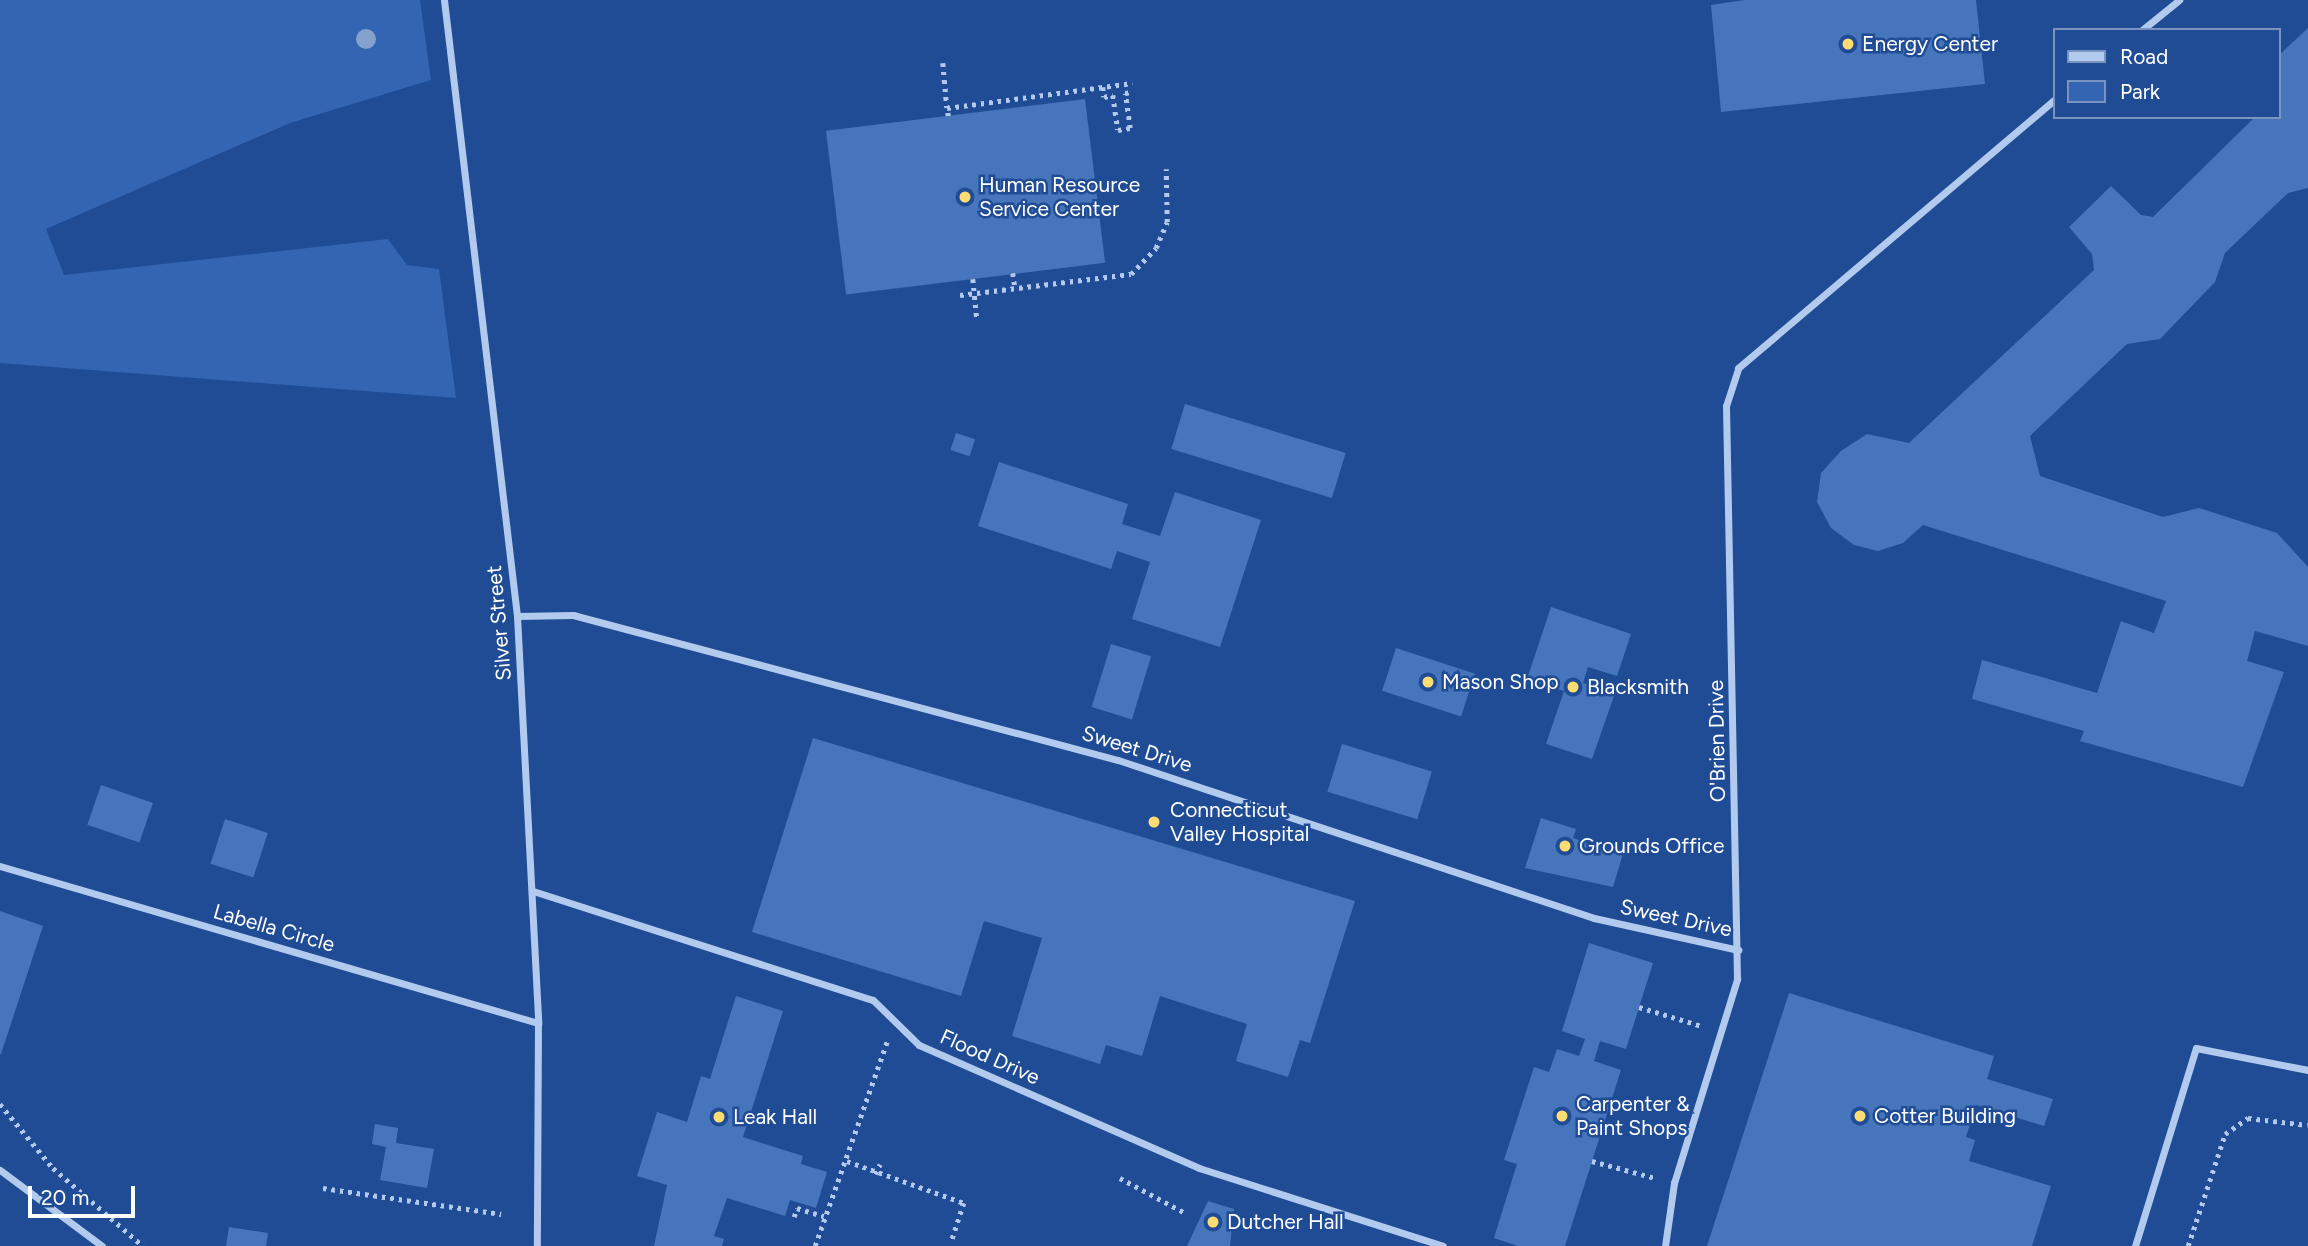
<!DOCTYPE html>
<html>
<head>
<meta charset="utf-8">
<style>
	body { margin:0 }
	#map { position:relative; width:2308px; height:1246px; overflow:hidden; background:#1f4c95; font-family:Figtree,sans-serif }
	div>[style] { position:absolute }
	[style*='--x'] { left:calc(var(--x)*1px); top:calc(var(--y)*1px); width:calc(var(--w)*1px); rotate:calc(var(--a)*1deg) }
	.green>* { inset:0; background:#3365b3 }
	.building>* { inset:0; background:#4775bc; transform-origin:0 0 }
	.path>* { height:4.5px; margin-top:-2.25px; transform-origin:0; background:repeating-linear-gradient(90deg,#b3caef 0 3.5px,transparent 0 8.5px) }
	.minor>* { height:7px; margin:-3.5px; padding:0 3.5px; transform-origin:3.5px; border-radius:3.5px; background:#b3caef }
	.trees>* { width:20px; height:20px; margin:-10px; border-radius:50%; background:#85a1cd }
	.dots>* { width:19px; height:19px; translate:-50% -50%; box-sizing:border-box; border:4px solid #1f4c95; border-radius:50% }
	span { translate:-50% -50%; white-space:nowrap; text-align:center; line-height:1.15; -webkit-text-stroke:5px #1f4c95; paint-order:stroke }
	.poi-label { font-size:21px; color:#fff }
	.left { translate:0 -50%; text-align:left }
	.street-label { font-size:21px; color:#fff }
	.legend { position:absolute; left:2053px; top:28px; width:228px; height:91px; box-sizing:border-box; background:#1f4c95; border:2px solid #7994bf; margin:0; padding:9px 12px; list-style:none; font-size:21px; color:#fff }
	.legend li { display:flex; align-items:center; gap:14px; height:35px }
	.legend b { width:35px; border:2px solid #7994bf }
	.scale { position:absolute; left:28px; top:1186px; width:107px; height:32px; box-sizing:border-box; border:4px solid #fff; border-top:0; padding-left:9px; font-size:21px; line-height:24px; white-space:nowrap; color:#fff; -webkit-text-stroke:5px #1f4c95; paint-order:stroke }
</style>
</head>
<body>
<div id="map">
	<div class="green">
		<i style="clip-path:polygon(0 0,420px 0,431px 80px,290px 123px,46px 229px,64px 275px,388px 239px,407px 265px,439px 269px,456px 398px,0 363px)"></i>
	</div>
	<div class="building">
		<i style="clip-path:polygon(1744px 0,1976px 0,1985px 84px,1721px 112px,1711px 5px)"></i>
		<i style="clip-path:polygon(2308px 28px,2308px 188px,2288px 193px,2225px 253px,2215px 282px,2160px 339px,2127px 344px,2030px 436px,2040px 476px,2163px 517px,2199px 508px,2277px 533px,2308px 567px,2308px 646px,2255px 631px,2247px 661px,2284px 672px,2243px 787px,2080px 741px,2084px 731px,1972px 699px,1982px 660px,2097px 693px,2121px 621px,2154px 633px,2166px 601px,1923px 525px,1903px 543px,1878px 551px,1854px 545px,1831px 528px,1817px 502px,1821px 473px,1841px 451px,1867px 434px,1909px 443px,2094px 270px,2092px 254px,2069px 227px,2111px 186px,2141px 215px,2153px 217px,2255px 117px,2278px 117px,2278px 56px)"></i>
		<i style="left:1085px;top:99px;width:165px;height:261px;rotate:83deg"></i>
		<i style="left:1185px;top:404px;width:168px;height:47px;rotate:17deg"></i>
		<i style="left:956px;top:433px;width:20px;height:18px;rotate:18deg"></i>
		<i style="clip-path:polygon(999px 462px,1128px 504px,1122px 524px,1160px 536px,1175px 492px,1261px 520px,1220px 647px,1132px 619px,1150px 562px,1117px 551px,1111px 569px,978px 526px)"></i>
		<i style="clip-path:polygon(1551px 607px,1631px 634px,1617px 676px,1588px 667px,1583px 683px,1615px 693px,1592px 759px,1546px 744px,1564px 691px,1527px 679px)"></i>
		<i style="left:1111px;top:644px;width:42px;height:66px;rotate:17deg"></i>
		<i style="left:1396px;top:648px;width:83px;height:45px;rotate:18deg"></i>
		<i style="clip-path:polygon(813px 738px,1355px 901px,1310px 1043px,1300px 1040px,1288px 1077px,1236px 1061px,1247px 1024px,1160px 996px,1142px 1056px,1106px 1045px,1100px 1064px,1012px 1036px,1042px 938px,984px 921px,961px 996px,752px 932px)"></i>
		<i style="left:1342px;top:744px;width:94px;height:50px;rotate:17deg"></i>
		<i style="left:101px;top:785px;width:55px;height:42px;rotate:19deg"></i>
		<i style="clip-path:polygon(1541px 818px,1576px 829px,1573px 838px,1623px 854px,1613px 887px,1525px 868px)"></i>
		<i style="left:225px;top:819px;width:45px;height:47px;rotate:18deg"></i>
		<i style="clip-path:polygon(0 911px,43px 926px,1px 1054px,0 1054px)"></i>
		<i style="clip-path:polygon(1589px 943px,1653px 963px,1626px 1049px,1600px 1041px,1594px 1061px,1621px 1070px,1565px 1246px,1518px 1246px,1494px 1238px,1517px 1164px,1504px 1160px,1534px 1067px,1549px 1072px,1557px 1049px,1579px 1056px,1585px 1039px,1562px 1031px)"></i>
		<i style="clip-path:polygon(1789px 993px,1994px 1056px,1987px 1079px,2053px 1099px,2044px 1126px,1976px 1105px,1966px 1137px,1975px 1140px,1969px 1161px,2051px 1186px,2032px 1246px,1707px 1246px)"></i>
		<i style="clip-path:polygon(736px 996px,783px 1011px,743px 1137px,803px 1156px,801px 1164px,827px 1172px,816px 1208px,790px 1200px,785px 1216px,727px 1198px,714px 1236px,724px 1239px,722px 1246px,654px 1246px,667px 1185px,637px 1176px,657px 1112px,687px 1122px,701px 1076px,710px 1079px)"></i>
		<i style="clip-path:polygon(375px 1124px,398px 1128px,396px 1143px,434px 1149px,427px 1188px,380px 1180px,386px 1147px,372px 1144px)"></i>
		<i style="clip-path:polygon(1208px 1201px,1234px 1209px,1230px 1246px,1187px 1246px)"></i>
		<i style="clip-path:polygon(229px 1227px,268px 1233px,266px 1246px,226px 1246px)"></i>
	</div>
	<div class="path">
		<i style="--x:943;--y:63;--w:45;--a:84.9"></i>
		<i style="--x:1103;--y:87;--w:10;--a:84"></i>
		<i style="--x:1104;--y:97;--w:9;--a:-13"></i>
		<i style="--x:1113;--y:95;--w:35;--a:82"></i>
		<i style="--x:1118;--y:130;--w:12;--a:-9"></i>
		<i style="--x:1130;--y:128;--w:35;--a:-98"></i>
		<i style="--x:1125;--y:93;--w:8;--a:-7"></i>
		<i style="--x:948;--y:116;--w:8;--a:-97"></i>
		<i style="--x:947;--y:108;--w:187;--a:-7.7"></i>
		<i style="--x:1013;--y:273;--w:15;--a:82"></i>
		<i style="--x:973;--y:279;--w:41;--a:84.4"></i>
		<i style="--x:960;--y:295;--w:172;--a:-7"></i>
		<i style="--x:1131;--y:274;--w:36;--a:-46"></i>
		<i style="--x:1156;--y:248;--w:28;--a:-67"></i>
		<i style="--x:1167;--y:222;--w:53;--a:-91.1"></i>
		<i style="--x:1639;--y:1007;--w:66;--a:16.8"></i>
		<i style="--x:0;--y:1104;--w:83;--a:50.4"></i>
		<i style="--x:53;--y:1168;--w:119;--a:40.9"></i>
		<i style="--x:847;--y:1161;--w:124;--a:19.7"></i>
		<i style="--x:964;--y:1203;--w:39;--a:108"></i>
		<i style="--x:1592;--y:1161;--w:65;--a:15.1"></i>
		<i style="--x:875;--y:1174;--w:11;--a:-63"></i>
		<i style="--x:1120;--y:1178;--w:76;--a:28.2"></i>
		<i style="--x:323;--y:1188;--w:180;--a:8.3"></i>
		<i style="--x:794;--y:1217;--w:9;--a:-72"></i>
		<i style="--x:797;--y:1208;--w:28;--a:17"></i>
		<i style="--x:815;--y:1246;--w:217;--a:-70.6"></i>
		<i style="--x:2188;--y:1246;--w:118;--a:-71.7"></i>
		<i style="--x:2225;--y:1134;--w:28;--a:-35"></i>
		<i style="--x:2248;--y:1118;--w:60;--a:6.7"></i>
	</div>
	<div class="minor">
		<i style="--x:444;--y:0;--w:620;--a:83.24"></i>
		<i style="--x:517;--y:616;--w:408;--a:87"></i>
		<i style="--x:538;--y:1023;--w:223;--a:90.3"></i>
		<i style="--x:2142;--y:30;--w:48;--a:-39"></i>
		<i style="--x:517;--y:616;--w:56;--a:-1"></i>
		<i style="--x:573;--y:615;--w:564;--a:14.9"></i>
		<i style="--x:1118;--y:760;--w:502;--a:18.36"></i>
		<i style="--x:1594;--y:918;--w:148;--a:12.5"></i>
		<i style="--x:0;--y:866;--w:560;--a:16.27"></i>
		<i style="--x:533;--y:891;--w:357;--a:17.8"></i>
		<i style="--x:873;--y:1000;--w:64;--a:44.4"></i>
		<i style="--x:919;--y:1045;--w:306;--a:23.7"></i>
		<i style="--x:1199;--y:1168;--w:256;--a:17.7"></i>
		<i style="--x:0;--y:1170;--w:127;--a:36.7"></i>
		<i style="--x:1665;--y:1246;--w:64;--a:-81.9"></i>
		<i style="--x:1674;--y:1183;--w:214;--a:-72.8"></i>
		<i style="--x:1737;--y:979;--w:573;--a:-91.1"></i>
		<i style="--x:1726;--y:406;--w:40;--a:-72"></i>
		<i style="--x:1738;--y:368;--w:414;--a:-40.3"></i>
		<i style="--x:2135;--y:1246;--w:207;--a:-72.9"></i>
		<i style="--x:2196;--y:1048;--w:114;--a:11.1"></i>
	</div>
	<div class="trees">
		<i style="left:366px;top:39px"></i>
	</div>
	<div class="dots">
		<i style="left:1848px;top:44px;background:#fddd73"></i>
		<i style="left:965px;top:197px;background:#fddd73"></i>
		<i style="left:1428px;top:682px;background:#fddd73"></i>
		<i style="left:1573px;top:687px;background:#fddd73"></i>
		<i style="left:1154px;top:822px;background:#fddd73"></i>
		<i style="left:1565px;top:846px;background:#fddd73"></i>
		<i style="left:1562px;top:1116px;background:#fddd73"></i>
		<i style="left:1860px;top:1116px;background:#fddd73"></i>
		<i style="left:719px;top:1117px;background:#fddd73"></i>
		<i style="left:1213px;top:1222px;background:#fddd73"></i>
	</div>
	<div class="poi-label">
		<span class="left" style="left:1862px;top:44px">Energy Center</span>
		<span class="left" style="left:979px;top:197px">Human Resource<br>Service Center</span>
		<span class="left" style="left:1442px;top:682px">Mason Shop</span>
		<span class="left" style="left:1587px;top:687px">Blacksmith</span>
		<span class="left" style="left:1170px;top:822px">Connecticut<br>Valley Hospital</span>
		<span class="left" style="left:1579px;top:846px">Grounds Office</span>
		<span class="left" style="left:1576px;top:1116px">Carpenter &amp;<br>Paint Shops</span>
		<span class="left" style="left:1874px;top:1116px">Cotter Building</span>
		<span class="left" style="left:733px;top:1117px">Leak Hall</span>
		<span class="left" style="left:1227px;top:1222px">Dutcher Hall</span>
	</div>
	<div class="street-label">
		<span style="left:499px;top:623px;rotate:-95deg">Silver Street</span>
		<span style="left:1717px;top:741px;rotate:-91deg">O'Brien Drive</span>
		<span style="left:1137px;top:749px;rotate:17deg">Sweet Drive</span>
		<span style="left:1676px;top:918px;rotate:12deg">Sweet Drive</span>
		<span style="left:274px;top:928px;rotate:16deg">Labella Circle</span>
		<span style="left:990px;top:1057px;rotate:24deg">Flood Drive</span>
	</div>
	<ul class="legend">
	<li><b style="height:9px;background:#b3caef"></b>Road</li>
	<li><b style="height:19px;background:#3365b3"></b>Park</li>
	</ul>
	<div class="scale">20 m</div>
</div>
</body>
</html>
